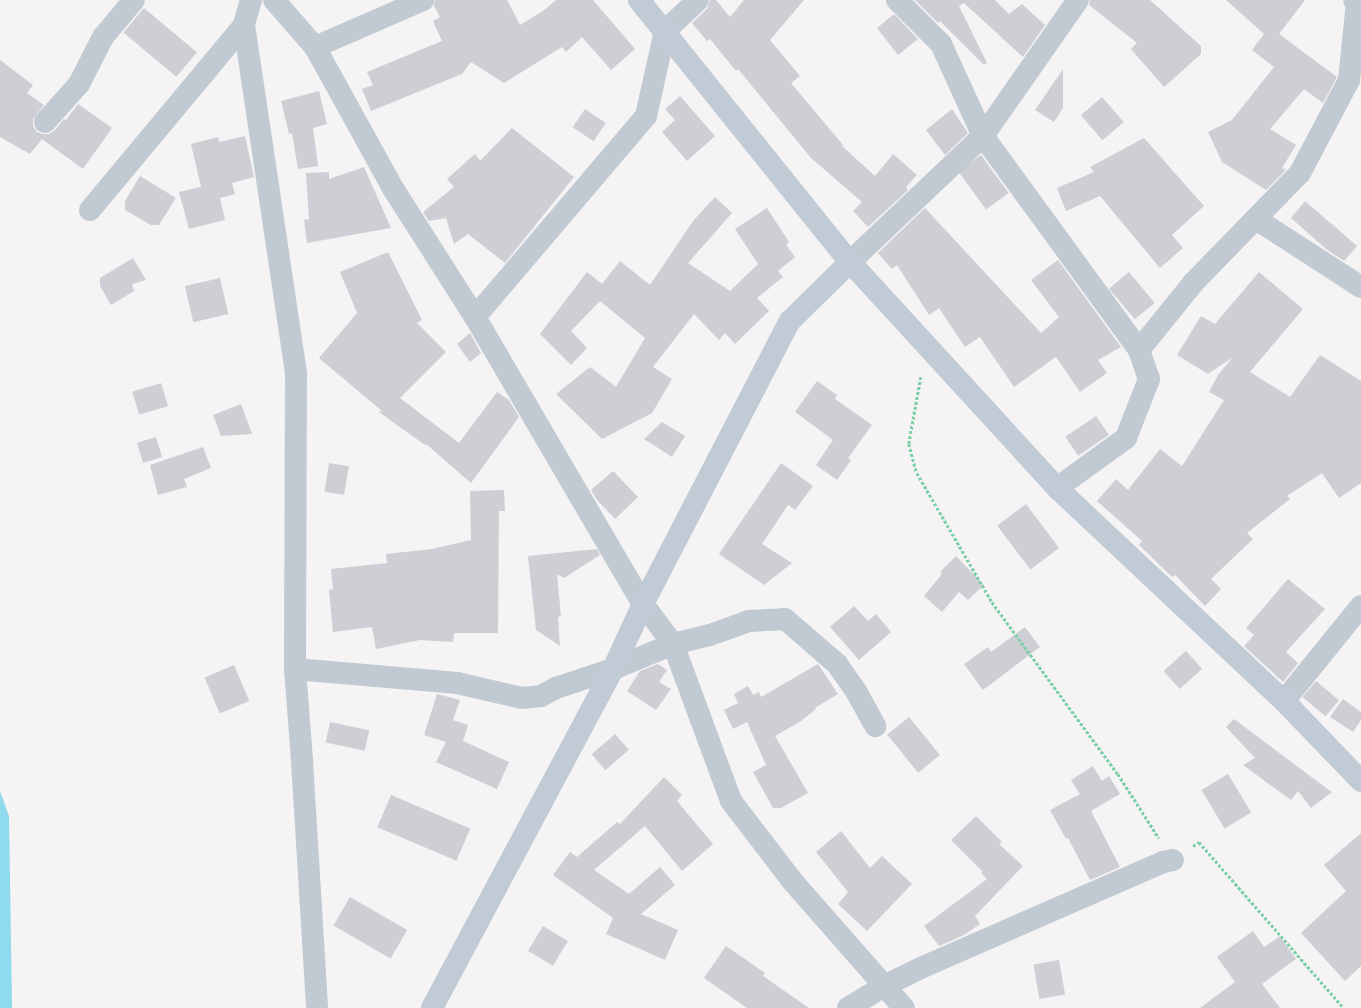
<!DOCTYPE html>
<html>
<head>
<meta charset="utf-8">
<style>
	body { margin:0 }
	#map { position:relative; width:1361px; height:1008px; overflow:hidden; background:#f5f3f3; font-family:Quicksand,sans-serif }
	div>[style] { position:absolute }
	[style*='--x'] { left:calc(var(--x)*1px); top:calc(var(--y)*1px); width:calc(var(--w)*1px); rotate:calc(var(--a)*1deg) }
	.water>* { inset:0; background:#90daee }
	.building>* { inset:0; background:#cdcfd5; transform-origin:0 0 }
	.path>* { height:2.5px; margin-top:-1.25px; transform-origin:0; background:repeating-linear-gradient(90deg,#7ad0a6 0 3px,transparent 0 5px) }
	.street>* { height:22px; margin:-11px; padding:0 11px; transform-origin:11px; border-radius:11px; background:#c1cad2 }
	.secondary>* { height:22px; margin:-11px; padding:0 11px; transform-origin:11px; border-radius:11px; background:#c1cbd6 }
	span { translate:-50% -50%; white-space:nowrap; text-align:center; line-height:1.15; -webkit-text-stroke:3px #fff; paint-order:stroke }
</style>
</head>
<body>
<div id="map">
	<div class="water">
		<i style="clip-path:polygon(0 791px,9px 816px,12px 1008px,0 1008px)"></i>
	</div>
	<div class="building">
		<i style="clip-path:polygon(435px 0,507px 0,520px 25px,543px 11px,556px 0,593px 0,635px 49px,611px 70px,582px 37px,566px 52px,562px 47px,504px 83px,471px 62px,462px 74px,371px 111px,362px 89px,373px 85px,367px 72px,442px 41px,433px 21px,440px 17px,434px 6px)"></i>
		<i style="clip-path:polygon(710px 0,716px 0,730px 17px,744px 0,804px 0,770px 40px,800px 76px,791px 83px,843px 145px,842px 146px,875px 176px,893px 154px,917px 175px,906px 187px,908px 190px,868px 227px,853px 211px,862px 202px,811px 158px,738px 69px,736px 71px,710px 39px,707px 41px,692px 23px,707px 9px)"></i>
		<i style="clip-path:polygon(915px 0,995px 0,1009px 14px,1022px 4px,1045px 25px,1023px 57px,964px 3px,959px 6px,987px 63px,984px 65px,940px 21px,938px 23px)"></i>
		<i style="clip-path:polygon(1090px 0,1150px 0,1201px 46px,1201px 54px,1164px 87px,1131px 49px,1137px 43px,1089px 5px)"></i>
		<i style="clip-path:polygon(1226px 0,1305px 0,1279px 34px,1337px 77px,1323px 103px,1304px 89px,1270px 129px,1296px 145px,1282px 168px,1286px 170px,1266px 190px,1222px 162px,1208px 132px,1232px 120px,1274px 67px,1252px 50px,1264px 34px)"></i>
		<i style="left:144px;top:8px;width:69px;height:32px;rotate:40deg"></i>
		<i style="clip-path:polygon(894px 14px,918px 39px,898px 55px,877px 28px)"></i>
		<i style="clip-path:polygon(0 60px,33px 85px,27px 93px,44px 105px,33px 119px,33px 126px,37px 132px,42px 134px,49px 134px,54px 131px,64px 119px,66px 120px,78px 104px,112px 128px,83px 169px,42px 139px,30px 154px,0 137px)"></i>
		<i style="clip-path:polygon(1063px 69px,1063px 108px,1054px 122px,1035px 110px)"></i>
		<i style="clip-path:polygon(319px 91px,327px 124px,313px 128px,318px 166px,298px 169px,292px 133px,289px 134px,281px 101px)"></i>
		<i style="clip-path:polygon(680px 96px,715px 136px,687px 161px,662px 132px,675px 120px,665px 109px)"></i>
		<i style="left:1102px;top:97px;width:33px;height:28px;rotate:49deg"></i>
		<i style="left:585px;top:109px;width:25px;height:22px;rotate:34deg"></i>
		<i style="clip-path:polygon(952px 109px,968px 133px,945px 155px,926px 130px)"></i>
		<i style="clip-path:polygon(512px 128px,574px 177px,505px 263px,468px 234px,454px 244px,446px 218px,429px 221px,423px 212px,454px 187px,447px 179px,475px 154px,480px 161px)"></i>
		<i style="clip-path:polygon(245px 136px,254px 177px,232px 183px,235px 194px,220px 198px,225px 220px,189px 229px,179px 192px,201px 187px,191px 144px,218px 137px,219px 142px)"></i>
		<i style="clip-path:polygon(1144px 138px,1204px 206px,1172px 235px,1183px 248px,1160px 268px,1100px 196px,1066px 211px,1057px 188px,1094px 172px,1090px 167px)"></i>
		<i style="left:981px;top:155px;width:47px;height:28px;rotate:54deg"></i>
		<i style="clip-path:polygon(364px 167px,391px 228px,307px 243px,304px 220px,309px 219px,306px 173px,329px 172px,329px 179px)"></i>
		<i style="clip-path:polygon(140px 176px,176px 198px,159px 225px,151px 225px,125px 210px,125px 201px)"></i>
		<i style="clip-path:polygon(715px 197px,732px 213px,688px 263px,730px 291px,758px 264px,735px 229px,767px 208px,789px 242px,786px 245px,795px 257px,778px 271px,783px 277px,757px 298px,769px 311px,735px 344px,725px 333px,719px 340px,694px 314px,653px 367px,672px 379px,652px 413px,602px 439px,556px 394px,590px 367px,616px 387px,645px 338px,600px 301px,571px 331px,587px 348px,571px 365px,540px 334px,587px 272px,602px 284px,620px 261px,650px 285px,693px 221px)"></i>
		<i style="clip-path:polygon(1305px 201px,1357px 246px,1344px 261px,1326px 249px,1291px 218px)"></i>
		<i style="clip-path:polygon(925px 208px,1041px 333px,1059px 317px,1031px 280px,1058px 260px,1121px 347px,1098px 360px,1107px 373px,1080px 392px,1056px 357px,1014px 387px,980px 337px,965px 347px,939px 308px,929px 315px,897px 265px,892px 269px,878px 253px)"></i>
		<i style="clip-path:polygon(388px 252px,422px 320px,417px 323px,446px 352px,400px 398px,459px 443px,497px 392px,509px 400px,519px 417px,471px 483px,426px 444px,425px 445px,379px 412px,382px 411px,319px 358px,357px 313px,340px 272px)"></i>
		<i style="clip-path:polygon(133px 258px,146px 280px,132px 284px,134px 291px,111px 305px,100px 286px,100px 278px)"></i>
		<i style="left:1129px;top:272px;width:40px;height:26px;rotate:50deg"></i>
		<i style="clip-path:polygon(1259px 272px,1303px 309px,1250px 372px,1290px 397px,1320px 355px,1361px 381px,1361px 483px,1339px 498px,1322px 473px,1287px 496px,1290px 499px,1247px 533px,1253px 539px,1211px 579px,1221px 589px,1205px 606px,1175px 575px,1172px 577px,1139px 545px,1142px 541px,1097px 501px,1116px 479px,1128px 490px,1160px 449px,1182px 466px,1224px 400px,1209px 392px,1218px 375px,1233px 357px,1208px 374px,1177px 355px,1201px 316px,1215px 324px)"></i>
		<i style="left:220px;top:278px;width:37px;height:36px;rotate:77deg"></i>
		<i style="clip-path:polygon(470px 333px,481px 353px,470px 362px,457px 344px)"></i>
		<i style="clip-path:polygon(817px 381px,837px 395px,835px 399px,872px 425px,848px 458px,851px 460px,837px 480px,816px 465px,833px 440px,795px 412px)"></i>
		<i style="left:161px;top:383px;width:24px;height:30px;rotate:73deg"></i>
		<i style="clip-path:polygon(241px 404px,252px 434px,221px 436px,213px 415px)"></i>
		<i style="left:1096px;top:416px;width:23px;height:37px;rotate:56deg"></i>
		<i style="clip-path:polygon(662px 422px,685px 436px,672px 457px,644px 439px)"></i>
		<i style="left:156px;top:437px;width:21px;height:20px;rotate:73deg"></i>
		<i style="clip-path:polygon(203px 447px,211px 468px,184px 479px,187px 487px,158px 495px,150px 465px)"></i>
		<i style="left:329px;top:463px;width:20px;height:29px;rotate:9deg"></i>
		<i style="clip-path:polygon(781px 463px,813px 486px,795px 510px,788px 505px,762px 544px,792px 563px,764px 585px,719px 554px)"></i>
		<i style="clip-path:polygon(613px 471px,638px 497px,615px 519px,597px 500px,591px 490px)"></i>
		<i style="clip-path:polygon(504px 490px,505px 511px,499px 511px,498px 633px,454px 633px,453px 642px,420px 640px,376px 649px,372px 627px,333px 632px,329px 590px,333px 589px,331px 569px,387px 563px,386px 554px,432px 549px,471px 540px,470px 491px)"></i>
		<i style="left:1026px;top:504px;width:55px;height:36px;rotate:53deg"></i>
		<i style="clip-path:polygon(597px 549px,600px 555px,564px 578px,557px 574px,561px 616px,558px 617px,560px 646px,536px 630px,528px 556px)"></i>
		<i style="clip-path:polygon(956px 556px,984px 585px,968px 600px,959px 592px,942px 612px,924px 596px,942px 574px,940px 572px)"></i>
		<i style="clip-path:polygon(1288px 579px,1325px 609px,1286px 652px,1298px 663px,1283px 682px,1244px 646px,1254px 635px,1246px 628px)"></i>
		<i style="clip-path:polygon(854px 606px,868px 621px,876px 614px,891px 632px,859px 660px,830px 627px)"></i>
		<i style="clip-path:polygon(1025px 627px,1040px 647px,983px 690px,964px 664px,988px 647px,991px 652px)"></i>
		<i style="left:1186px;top:651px;width:24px;height:30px;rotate:48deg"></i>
		<i style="clip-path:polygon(658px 664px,667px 670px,659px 682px,671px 689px,656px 710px,627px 691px,640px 671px)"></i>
		<i style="clip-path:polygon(818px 664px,838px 694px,815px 708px,816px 709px,801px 721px,775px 736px,808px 793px,781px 808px,773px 808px,753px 772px,766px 765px,747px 722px,733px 729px,724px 710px,738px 703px,734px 694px,748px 686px,753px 695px,759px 692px,761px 697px)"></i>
		<i style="left:234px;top:665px;width:39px;height:32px;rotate:67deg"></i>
		<i style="left:1316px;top:681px;width:30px;height:21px;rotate:40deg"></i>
		<i style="clip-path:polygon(437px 694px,460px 700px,453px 720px,468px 725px,463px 741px,509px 762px,497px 789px,436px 762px,446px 742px,424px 735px)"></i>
		<i style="clip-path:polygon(1343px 699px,1361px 712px,1361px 720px,1353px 732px,1330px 717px)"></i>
		<i style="left:909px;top:717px;width:49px;height:28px;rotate:51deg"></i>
		<i style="clip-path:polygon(1234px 719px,1310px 776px,1332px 792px,1311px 808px,1298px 791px,1291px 800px,1243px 765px,1255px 758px,1226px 727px)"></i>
		<i style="left:330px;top:722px;width:40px;height:21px;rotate:12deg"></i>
		<i style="left:615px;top:734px;width:21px;height:31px;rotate:49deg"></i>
		<i style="clip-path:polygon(1093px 766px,1102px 781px,1109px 776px,1120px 794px,1091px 811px,1120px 867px,1090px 880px,1068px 838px,1066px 839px,1050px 810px,1080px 794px,1071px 780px)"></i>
		<i style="left:1228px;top:774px;width:45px;height:31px;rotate:59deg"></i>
		<i style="clip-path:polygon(664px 777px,682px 795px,677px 801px,713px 844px,682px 871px,645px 826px,594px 870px,629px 894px,660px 867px,675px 885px,641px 914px,678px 930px,665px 960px,606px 934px,613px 918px,553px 875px,570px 852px,577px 857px,617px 822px,620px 824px)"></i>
		<i style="left:391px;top:795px;width:86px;height:35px;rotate:23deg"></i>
		<i style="clip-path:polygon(976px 816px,1002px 842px,999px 844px,1023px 866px,975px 916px,980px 924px,964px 935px,939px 946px,924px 926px,987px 879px,981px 873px,983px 872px,951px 840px)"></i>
		<i style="clip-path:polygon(841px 831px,870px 868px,882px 856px,912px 884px,867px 931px,838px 904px,848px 892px,816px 852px)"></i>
		<i style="clip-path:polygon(1361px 833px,1361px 966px,1345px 981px,1301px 933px,1346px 891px,1324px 865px)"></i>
		<i style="left:350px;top:897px;width:66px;height:33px;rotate:30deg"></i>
		<i style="left:543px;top:926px;width:29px;height:29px;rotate:31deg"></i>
		<i style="clip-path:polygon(1253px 931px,1264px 947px,1280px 936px,1296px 959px,1262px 984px,1280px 1008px,1200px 1008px,1235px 982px,1217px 957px)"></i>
		<i style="clip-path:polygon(726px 946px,765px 973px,763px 976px,809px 1008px,747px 1008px,704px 978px)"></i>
		<i style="left:1059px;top:960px;width:35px;height:26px;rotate:80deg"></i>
	</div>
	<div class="path">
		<i style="--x:921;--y:377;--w:68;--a:100.2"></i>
		<i style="--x:909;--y:444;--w:30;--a:75"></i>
		<i style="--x:917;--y:473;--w:149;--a:59.8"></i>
		<i style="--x:992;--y:602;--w:213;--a:53.8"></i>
		<i style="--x:1118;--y:774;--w:76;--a:57.4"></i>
		<i style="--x:1193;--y:846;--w:7;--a:-34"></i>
		<i style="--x:1199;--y:842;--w:220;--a:48.9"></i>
	</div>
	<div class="street">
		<i style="--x:251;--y:0;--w:26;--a:106"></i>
		<i style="--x:244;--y:25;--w:353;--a:81.5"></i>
		<i style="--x:296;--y:374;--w:295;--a:90.2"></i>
		<i style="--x:295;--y:669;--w:92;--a:85.6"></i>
		<i style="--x:302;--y:761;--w:247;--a:86.5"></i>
		<i style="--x:274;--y:0;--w:62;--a:48.9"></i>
		<i style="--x:315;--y:47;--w:163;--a:61.1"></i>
		<i style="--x:394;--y:190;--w:151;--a:57.5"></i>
		<i style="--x:475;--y:317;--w:333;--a:59.7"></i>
		<i style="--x:643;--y:604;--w:50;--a:53.1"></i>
		<i style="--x:673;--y:644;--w:167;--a:69.7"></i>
		<i style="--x:731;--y:801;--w:103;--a:52.5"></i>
		<i style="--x:794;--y:883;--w:167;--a:48.7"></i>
		<i style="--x:897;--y:0;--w:62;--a:45"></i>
		<i style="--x:941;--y:44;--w:101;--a:65.5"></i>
		<i style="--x:983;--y:136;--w:265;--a:53.9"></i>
		<i style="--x:1139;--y:350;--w:31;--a:71"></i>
		<i style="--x:1149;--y:379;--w:63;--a:111.3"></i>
		<i style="--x:1126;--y:438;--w:85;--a:144.1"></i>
		<i style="--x:315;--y:47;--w:118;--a:-23.5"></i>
		<i style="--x:45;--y:122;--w:51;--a:-48.2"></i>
		<i style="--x:79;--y:84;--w:53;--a:-62.9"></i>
		<i style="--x:103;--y:37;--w:48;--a:-50"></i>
		<i style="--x:90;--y:210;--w:241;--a:-50.2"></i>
		<i style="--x:1256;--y:219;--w:125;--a:32.9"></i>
		<i style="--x:850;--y:262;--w:183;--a:-43.5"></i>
		<i style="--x:983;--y:136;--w:166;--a:-55.1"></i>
		<i style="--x:475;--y:317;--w:264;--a:-49.6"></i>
		<i style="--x:646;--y:116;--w:87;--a:-77.4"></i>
		<i style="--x:665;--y:31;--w:45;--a:-43.2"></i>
		<i style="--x:1139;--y:350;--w:86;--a:-51.1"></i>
		<i style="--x:1193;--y:283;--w:153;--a:-45.8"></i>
		<i style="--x:1300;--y:173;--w:105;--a:-62.2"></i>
		<i style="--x:1349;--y:80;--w:77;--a:-84.1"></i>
		<i style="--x:1357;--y:3;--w:4;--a:-135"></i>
		<i style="--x:295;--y:669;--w:163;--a:4.9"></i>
		<i style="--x:457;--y:683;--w:67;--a:13"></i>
		<i style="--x:522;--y:698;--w:19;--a:-6"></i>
		<i style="--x:541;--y:696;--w:17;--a:-28"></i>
		<i style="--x:556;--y:688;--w:60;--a:-18.4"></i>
		<i style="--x:613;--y:669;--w:65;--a:-22.6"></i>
		<i style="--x:673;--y:644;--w:38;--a:-14"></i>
		<i style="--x:710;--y:635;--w:41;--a:-19.7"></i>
		<i style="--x:749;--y:621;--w:36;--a:-3"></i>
		<i style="--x:785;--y:619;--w:69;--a:40.9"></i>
		<i style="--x:837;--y:664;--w:35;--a:55"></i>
		<i style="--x:857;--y:693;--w:38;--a:61"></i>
		<i style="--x:1284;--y:701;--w:122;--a:-51"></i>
		<i style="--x:848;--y:1008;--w:42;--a:-31.4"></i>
		<i style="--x:884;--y:986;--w:43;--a:-26"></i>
		<i style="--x:923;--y:967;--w:262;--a:-23.6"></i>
		<i style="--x:1163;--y:862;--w:10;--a:-11"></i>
	</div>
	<div class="secondary">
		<i style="--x:639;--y:0;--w:336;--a:51.2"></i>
		<i style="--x:850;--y:262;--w:306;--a:47.5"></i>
		<i style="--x:1057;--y:488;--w:311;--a:43.2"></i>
		<i style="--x:1284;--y:701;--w:111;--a:46.1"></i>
		<i style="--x:432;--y:1008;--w:384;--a:-61.9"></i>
		<i style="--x:613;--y:669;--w:72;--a:-65.2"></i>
		<i style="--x:643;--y:604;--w:319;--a:-62.6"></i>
		<i style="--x:790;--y:321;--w:84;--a:-44.5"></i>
	</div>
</div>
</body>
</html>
